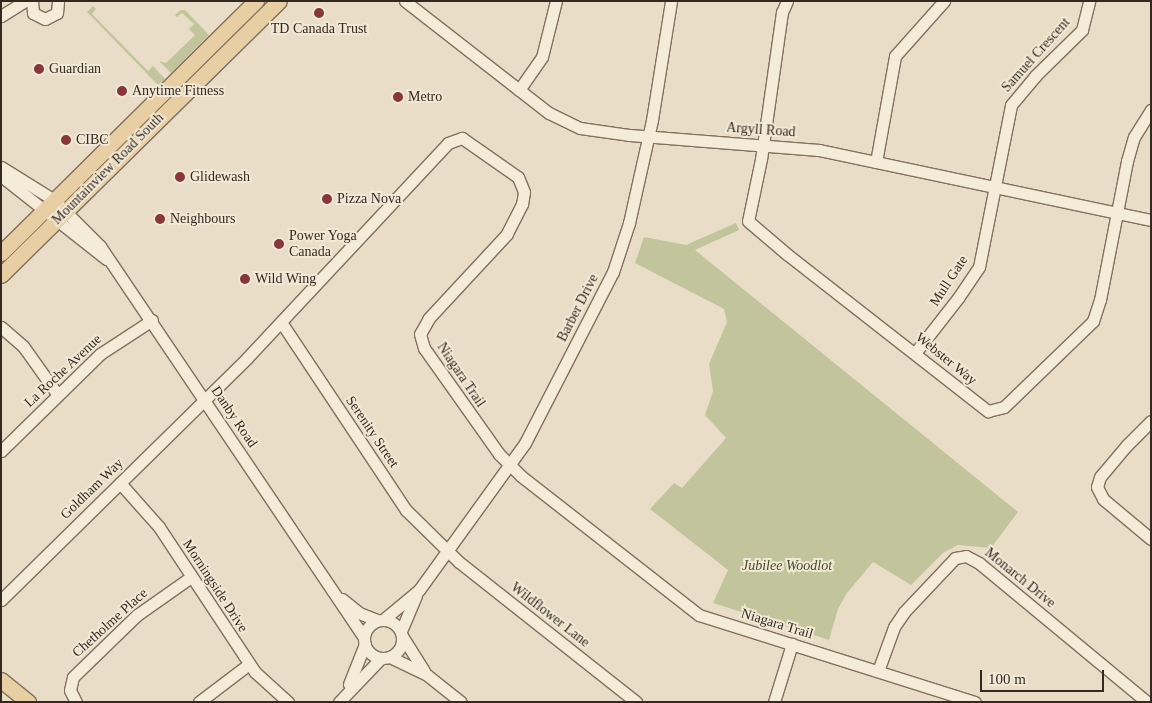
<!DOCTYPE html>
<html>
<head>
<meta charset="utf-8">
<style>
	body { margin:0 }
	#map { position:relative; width:1152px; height:703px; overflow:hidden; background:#e9ddc7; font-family:Georgia,serif }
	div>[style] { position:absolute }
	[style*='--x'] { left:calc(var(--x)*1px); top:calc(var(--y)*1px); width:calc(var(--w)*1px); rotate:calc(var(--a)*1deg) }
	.green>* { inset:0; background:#c2c59c }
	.roads { filter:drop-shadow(1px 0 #82705e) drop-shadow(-1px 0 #82705e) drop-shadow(0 1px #82705e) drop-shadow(0 -1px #82705e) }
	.minor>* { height:11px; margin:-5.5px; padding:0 5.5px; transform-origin:5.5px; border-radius:5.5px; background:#f4ebd9 }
	.minor>.ring { margin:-5.5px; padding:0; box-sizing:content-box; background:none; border:11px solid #f4ebd9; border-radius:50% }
	.major>* { height:15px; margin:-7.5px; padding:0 7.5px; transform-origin:7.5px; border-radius:7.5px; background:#e7cfa3 }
	.dots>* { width:14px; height:14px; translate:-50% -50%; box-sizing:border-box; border:2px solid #f1e8d5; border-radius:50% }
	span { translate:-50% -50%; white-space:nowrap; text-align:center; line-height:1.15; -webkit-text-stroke:4px #f1e8d5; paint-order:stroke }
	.poi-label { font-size:14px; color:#342920 }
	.left { translate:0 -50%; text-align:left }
	.street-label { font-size:14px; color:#342920 }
	.park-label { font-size:14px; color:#464e29; font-style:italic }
	.frame { position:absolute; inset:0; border:2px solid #342920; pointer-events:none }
	.scale { position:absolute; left:980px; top:670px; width:124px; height:22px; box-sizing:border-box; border:2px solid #342920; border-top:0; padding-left:6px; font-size:15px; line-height:18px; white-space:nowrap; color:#342920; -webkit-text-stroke:4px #f1e8d5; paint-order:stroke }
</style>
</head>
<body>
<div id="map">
	<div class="green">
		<i style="clip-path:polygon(93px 6px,96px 9px,92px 14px,148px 71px,153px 66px,165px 79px,158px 85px,87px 12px)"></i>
		<i style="clip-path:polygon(181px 10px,185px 10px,209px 35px,171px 73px,159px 61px,166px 63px,195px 35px,189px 29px,194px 24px,182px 13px,177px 17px,175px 15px)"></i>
		<i style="clip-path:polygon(736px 223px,739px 230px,695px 250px,1018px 512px,991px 548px,958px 545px,943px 553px,911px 585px,873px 562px,847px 593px,838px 609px,829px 640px,713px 603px,728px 570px,650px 509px,674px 483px,682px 488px,726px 438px,705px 415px,713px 391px,709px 364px,727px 322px,724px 309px,635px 263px,644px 237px,686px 245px)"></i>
	</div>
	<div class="roads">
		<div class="minor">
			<i style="--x:32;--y:1;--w:12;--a:85"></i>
			<i style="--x:33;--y:13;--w:13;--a:27"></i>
			<i style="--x:45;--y:19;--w:13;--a:-27"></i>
			<i style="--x:57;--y:13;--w:12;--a:-85"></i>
			<i style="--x:405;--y:1;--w:182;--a:37.9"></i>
			<i style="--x:549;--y:113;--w:34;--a:26"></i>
			<i style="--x:580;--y:128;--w:49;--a:8.1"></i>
			<i style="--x:629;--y:135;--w:191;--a:4.5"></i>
			<i style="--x:819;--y:150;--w:339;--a:11.9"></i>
			<i style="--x:787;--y:1;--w:12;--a:114"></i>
			<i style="--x:782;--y:12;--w:148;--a:98.1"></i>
			<i style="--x:761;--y:159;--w:63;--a:101.8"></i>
			<i style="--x:748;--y:221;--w:52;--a:40.4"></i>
			<i style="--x:788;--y:255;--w:254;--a:38"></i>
			<i style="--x:988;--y:411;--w:16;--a:-14"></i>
			<i style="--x:1004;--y:407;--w:124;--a:-44"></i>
			<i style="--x:1093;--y:321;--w:22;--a:-72"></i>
			<i style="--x:1100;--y:300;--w:142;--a:-79"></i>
			<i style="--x:1127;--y:161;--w:25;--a:-74"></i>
			<i style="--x:1134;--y:137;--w:32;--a:-58"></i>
			<i style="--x:1;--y:16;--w:28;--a:-32"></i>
			<i style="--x:519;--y:90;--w:40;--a:-55.1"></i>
			<i style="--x:542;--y:57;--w:58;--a:-76"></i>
			<i style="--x:876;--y:162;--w:108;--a:-79.8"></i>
			<i style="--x:895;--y:56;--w:74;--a:-48.3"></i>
			<i style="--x:1;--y:167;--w:62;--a:31.9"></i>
			<i style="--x:54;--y:200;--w:65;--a:45"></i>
			<i style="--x:100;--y:246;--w:472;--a:56"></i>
			<i style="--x:1;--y:176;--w:134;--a:38.3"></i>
			<i style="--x:281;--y:322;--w:226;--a:56.4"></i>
			<i style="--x:406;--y:510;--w:74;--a:44.5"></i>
			<i style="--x:459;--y:562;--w:226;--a:38.3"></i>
			<i style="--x:1;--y:327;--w:29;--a:41"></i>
			<i style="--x:23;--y:346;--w:60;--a:54.5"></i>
			<i style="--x:915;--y:353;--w:70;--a:-52"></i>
			<i style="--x:958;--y:298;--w:37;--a:-56"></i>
			<i style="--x:979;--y:267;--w:165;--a:-78.8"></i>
			<i style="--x:1011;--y:105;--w:38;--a:-50"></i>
			<i style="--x:1035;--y:76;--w:66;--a:-44.4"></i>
			<i style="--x:1082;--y:30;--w:30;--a:-76"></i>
			<i style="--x:1151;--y:421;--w:35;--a:135"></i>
			<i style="--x:1126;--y:446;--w:40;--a:130"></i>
			<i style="--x:1100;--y:477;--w:10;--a:107"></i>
			<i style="--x:1097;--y:487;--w:13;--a:63"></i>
			<i style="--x:1103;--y:499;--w:62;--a:39.8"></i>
			<i style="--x:1;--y:451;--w:139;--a:-44.4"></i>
			<i style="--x:100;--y:354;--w:62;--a:-33.2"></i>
			<i style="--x:120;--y:483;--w:59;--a:48.4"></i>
			<i style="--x:159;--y:527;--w:174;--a:56.5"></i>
			<i style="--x:255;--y:672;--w:45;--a:42.3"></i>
			<i style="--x:342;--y:599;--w:22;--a:39"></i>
			<i style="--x:359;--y:613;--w:19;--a:21"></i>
			<i style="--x:1;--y:600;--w:345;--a:-44.5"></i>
			<i style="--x:247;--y:358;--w:294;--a:-46.9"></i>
			<i style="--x:448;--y:143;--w:15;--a:-20"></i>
			<i style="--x:462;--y:138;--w:68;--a:34.9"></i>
			<i style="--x:518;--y:177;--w:16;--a:68"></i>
			<i style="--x:524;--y:192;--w:12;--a:99"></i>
			<i style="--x:522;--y:204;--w:34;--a:117"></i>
			<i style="--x:507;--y:234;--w:115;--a:132.9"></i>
			<i style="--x:429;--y:318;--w:18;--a:119"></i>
			<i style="--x:420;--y:334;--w:15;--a:74"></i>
			<i style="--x:424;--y:348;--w:130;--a:54.7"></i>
			<i style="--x:499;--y:454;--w:31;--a:45"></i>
			<i style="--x:521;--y:476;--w:226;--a:38"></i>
			<i style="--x:699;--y:615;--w:289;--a:17.5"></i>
			<i style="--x:384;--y:619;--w:45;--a:-39.6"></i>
			<i style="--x:419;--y:590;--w:181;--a:-54.2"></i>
			<i style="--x:525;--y:443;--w:192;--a:-62.8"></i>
			<i style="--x:613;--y:272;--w:52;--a:-71.9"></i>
			<i style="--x:629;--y:223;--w:106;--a:-77.4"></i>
			<i style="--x:652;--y:120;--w:121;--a:-80.9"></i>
			<i class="ring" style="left:364px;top:620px;width:27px;height:27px"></i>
			<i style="--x:401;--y:631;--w:38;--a:-67"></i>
			<i style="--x:402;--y:636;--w:41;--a:57.8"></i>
			<i style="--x:390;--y:657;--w:41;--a:25.9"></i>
			<i style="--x:427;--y:675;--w:43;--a:38.5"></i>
			<i style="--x:878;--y:671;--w:47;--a:-70"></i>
			<i style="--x:894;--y:627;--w:18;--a:-56"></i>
			<i style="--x:904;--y:612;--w:74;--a:-46.6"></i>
			<i style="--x:955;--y:558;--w:11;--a:-10"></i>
			<i style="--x:966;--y:556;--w:15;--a:28"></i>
			<i style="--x:979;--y:563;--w:218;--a:39.6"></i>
			<i style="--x:349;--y:684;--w:43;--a:-68.2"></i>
			<i style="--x:76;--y:702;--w:13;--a:-117"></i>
			<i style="--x:70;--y:690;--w:13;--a:-77"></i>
			<i style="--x:73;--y:677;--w:89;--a:-44.1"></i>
			<i style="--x:137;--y:615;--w:66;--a:-35.1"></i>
			<i style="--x:199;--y:702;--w:63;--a:-37.2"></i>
			<i style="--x:339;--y:702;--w:61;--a:-46.3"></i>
			<i style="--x:774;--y:702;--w:61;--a:-72.8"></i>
		</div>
		<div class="major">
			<i style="--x:1;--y:253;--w:359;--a:-44.7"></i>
			<i style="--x:1;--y:275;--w:390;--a:-44.6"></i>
			<i style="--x:1;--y:680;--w:35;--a:39"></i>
		</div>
	</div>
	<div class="dots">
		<i style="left:319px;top:13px;background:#893639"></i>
		<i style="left:39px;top:69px;background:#893639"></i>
		<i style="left:122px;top:91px;background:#893639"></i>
		<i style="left:398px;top:97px;background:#893639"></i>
		<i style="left:66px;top:140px;background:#893639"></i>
		<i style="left:180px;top:177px;background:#893639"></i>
		<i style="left:327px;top:199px;background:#893639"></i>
		<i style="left:160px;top:219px;background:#893639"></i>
		<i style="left:279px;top:244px;background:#893639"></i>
		<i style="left:245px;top:279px;background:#893639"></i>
	</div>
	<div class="poi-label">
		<span style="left:319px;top:29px">TD Canada Trust</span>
		<span class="left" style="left:49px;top:69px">Guardian</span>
		<span class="left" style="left:132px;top:91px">Anytime Fitness</span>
		<span class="left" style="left:408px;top:97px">Metro</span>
		<span class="left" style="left:76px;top:140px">CIBC</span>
		<span class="left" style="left:190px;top:177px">Glidewash</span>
		<span class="left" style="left:337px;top:199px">Pizza Nova</span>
		<span class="left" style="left:170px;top:219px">Neighbours</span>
		<span class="left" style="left:289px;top:244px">Power Yoga<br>Canada</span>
		<span class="left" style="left:255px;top:279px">Wild Wing</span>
	</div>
	<div class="street-label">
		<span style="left:1036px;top:55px;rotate:-48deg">Samuel Crescent</span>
		<span style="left:761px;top:130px;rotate:4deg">Argyll Road</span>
		<span style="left:108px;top:169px;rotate:-45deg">Mountainview Road South</span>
		<span style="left:949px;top:281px;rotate:-57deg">Mull Gate</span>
		<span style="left:578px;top:308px;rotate:-63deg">Barber Drive</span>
		<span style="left:946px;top:359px;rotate:39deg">Webster Way</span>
		<span style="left:63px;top:371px;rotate:-43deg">La Roche Avenue</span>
		<span style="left:461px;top:375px;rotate:56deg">Niagara Trail</span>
		<span style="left:234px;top:417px;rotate:56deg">Danby Road</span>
		<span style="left:372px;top:432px;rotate:56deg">Serenity Street</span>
		<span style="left:92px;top:489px;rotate:-44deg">Goldham Way</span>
		<span style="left:1020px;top:578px;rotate:39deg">Monarch Drive</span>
		<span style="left:215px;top:586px;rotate:57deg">Morningside Drive</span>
		<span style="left:550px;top:615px;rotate:38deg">Wildflower Lane</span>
		<span style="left:110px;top:623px;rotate:-42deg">Chetholme Place</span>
		<span style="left:777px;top:624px;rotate:17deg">Niagara Trail</span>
	</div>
	<div class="park-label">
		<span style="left:787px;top:566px">Jubilee Woodlot</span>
	</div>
	<div class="frame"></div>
	<div class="scale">100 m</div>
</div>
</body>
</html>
